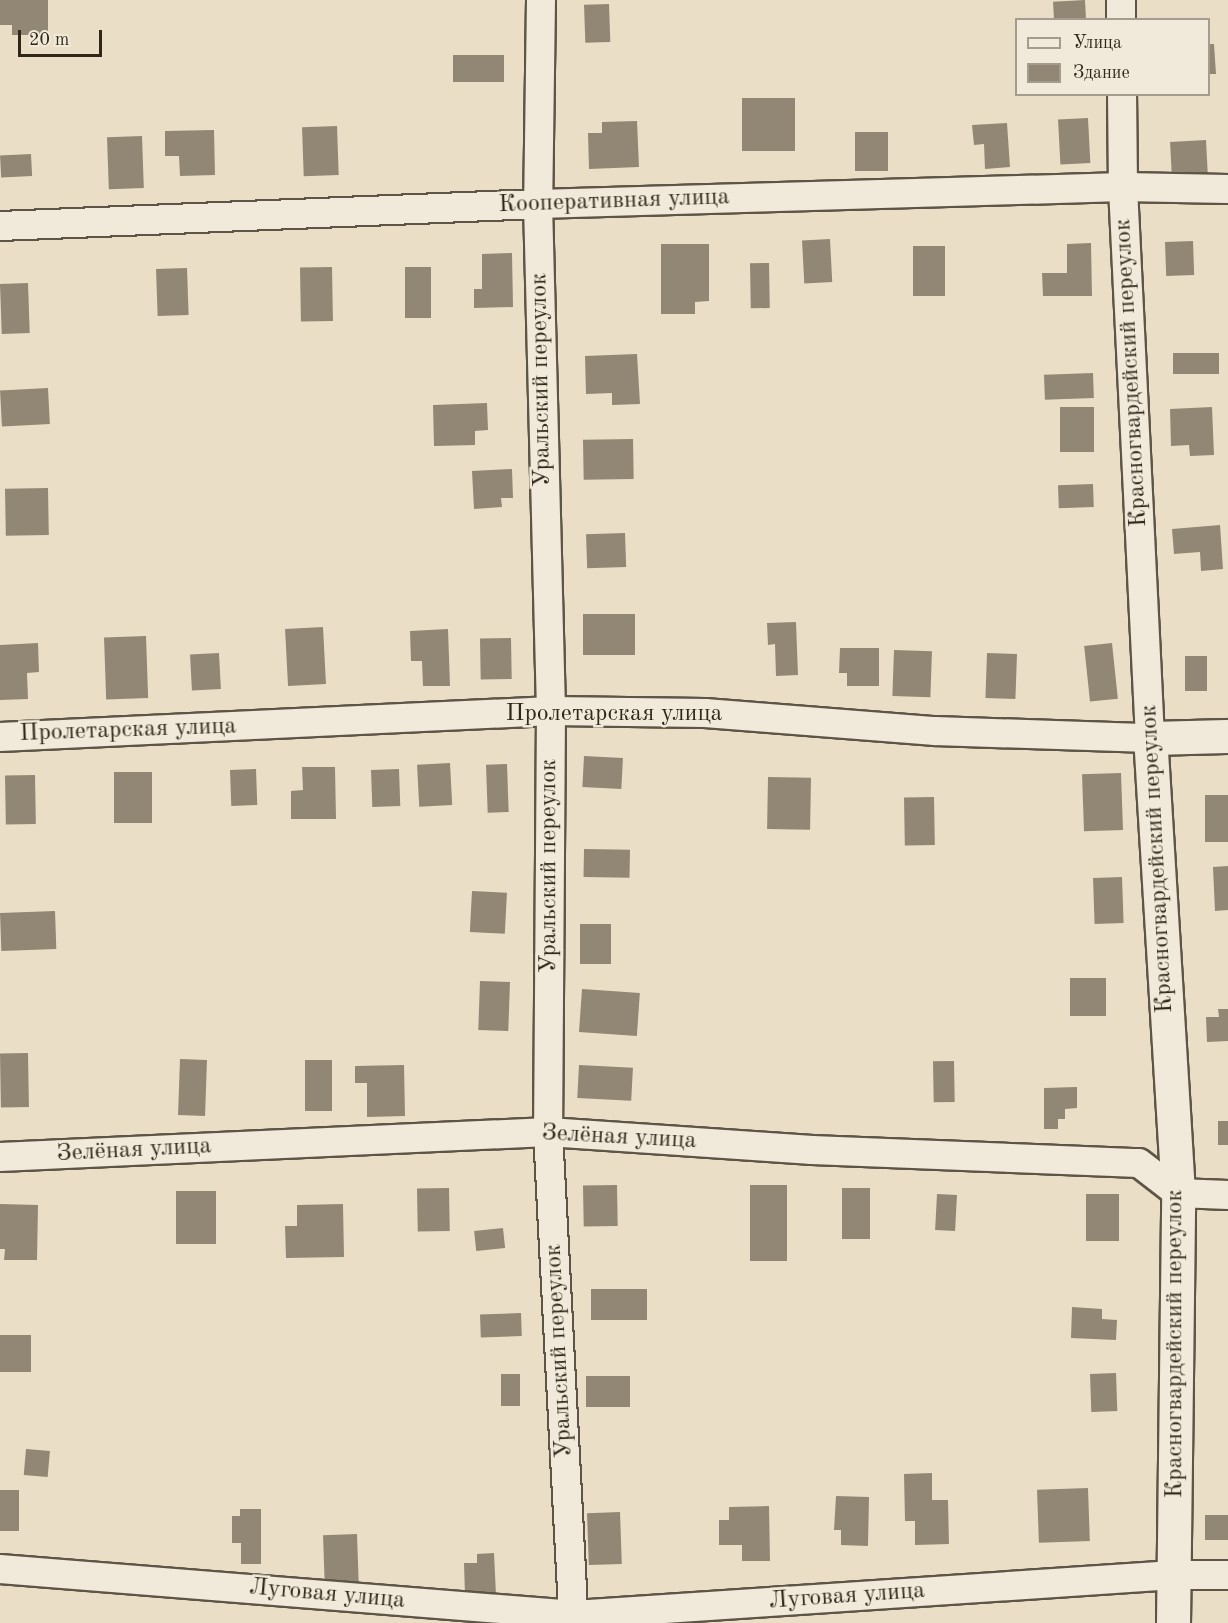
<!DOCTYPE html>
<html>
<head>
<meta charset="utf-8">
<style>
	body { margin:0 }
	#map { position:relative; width:1228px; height:1623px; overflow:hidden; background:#eadfc6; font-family:"Old Standard TT",serif }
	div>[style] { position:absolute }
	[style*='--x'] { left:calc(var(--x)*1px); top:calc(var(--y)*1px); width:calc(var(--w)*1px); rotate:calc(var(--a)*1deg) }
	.building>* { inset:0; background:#918774; transform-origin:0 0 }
	.roads { filter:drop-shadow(2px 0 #5e5546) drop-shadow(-2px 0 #5e5546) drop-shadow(0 2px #5e5546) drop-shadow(0 -2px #5e5546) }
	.street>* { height:28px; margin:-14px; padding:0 14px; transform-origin:14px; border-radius:14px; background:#f1eada }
	.secondary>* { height:33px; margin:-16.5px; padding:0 16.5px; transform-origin:16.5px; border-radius:16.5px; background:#f1eada }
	span { translate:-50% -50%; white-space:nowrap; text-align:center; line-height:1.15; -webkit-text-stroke:5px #f1eada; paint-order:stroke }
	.street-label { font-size:24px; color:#30271b }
	.legend { position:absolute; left:1015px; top:18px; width:195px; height:78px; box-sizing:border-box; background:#f1eada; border:2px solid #a49c8e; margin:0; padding:8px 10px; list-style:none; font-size:18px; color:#30271b }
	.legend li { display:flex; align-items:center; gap:12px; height:30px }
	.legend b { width:30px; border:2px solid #a49c8e }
	.scale { position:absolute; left:18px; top:30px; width:84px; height:27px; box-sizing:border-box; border:3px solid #30271b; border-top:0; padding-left:8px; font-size:18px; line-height:21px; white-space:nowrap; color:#30271b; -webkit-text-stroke:4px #f1eada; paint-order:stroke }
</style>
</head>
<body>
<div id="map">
	<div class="building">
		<i style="clip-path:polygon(0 0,48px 0,48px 35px,12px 35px,12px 25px,0 25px)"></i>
		<i style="left:1085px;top:0;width:20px;height:32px;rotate:87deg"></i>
		<i style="left:609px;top:4px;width:38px;height:25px;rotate:88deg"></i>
		<i style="clip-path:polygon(1208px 44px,1214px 44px,1216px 74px,1208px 74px)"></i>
		<i style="left:453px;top:55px;width:51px;height:27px"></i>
		<i style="left:742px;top:98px;width:53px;height:53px"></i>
		<i style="left:1088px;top:118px;width:45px;height:30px;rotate:87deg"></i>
		<i style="clip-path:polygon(637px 121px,639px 167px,589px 169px,588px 133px,602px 133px,602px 122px)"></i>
		<i style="clip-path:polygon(1007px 123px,1010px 167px,985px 169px,984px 144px,974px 145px,972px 125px)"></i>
		<i style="left:337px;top:126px;width:49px;height:35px;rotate:88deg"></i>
		<i style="clip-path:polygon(214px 130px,215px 175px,180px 176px,179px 156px,165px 156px,165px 131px)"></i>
		<i style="left:888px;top:132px;width:39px;height:33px;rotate:90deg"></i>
		<i style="left:142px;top:136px;width:52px;height:35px;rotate:88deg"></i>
		<i style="left:1206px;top:140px;width:33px;height:36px;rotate:87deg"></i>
		<i style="left:31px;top:154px;width:22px;height:31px;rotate:87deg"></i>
		<i style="left:830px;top:239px;width:43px;height:28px;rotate:87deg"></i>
		<i style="left:1193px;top:241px;width:34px;height:28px;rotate:88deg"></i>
		<i style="clip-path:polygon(1091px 243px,1092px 296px,1043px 296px,1042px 273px,1067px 273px,1067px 244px)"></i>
		<i style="clip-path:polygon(661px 244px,709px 244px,709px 301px,695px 302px,695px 314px,661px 314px)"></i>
		<i style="left:945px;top:246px;width:50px;height:32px;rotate:90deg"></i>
		<i style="clip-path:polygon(512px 253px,513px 307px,474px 308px,474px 289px,482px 289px,482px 254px)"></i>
		<i style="left:769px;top:263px;width:45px;height:19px;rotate:89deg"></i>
		<i style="left:332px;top:267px;width:54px;height:32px;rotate:89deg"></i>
		<i style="left:405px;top:267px;width:26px;height:51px"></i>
		<i style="left:187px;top:268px;width:47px;height:31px;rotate:88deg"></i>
		<i style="left:28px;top:283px;width:50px;height:28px;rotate:88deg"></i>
		<i style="left:1173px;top:353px;width:46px;height:21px"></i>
		<i style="clip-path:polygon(637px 354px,640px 404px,612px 405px,612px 393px,586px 394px,585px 356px)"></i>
		<i style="left:1093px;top:373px;width:25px;height:49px;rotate:88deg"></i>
		<i style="left:48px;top:388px;width:36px;height:48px;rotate:87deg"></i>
		<i style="clip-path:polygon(487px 403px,488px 430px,475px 431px,475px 445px,434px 446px,433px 405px)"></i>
		<i style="left:1060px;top:407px;width:34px;height:45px"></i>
		<i style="clip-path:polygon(1212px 407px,1214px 455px,1190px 456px,1189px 445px,1171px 446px,1170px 409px)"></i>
		<i style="left:633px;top:439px;width:40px;height:50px;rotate:89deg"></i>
		<i style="clip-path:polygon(512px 469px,513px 498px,501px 498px,502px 507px,474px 509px,472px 471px)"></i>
		<i style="left:1093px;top:484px;width:23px;height:35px;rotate:88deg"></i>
		<i style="left:48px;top:488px;width:47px;height:43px;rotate:89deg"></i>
		<i style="clip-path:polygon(1220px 525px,1223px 569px,1201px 571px,1200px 552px,1174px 554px,1172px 529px)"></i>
		<i style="left:625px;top:533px;width:34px;height:39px;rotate:88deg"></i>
		<i style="left:583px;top:614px;width:52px;height:41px"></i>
		<i style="clip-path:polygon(796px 622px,798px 675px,776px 676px,775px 644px,768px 645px,767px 623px)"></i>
		<i style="left:323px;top:627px;width:57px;height:38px;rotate:87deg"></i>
		<i style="clip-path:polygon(448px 629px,450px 686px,423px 686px,422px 661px,411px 661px,410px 631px)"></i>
		<i style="left:146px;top:636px;width:62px;height:42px;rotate:88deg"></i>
		<i style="left:511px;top:638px;width:41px;height:31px;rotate:89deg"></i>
		<i style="clip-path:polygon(38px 643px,39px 672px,27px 673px,28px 699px,0 700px,0 645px)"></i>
		<i style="left:1112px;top:643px;width:56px;height:28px;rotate:84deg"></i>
		<i style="clip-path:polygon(840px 648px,879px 648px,879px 686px,847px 686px,847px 673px,839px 673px)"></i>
		<i style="left:894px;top:650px;width:38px;height:46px;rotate:2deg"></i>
		<i style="left:219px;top:653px;width:36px;height:29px;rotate:87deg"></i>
		<i style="left:987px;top:653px;width:30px;height:45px;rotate:2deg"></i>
		<i style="left:1185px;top:656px;width:22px;height:35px"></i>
		<i style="left:584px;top:756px;width:39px;height:31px;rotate:3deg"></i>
		<i style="left:450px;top:763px;width:42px;height:33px;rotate:87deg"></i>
		<i style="left:507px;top:764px;width:48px;height:21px;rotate:88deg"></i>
		<i style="clip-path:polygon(302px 767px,335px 767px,336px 819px,291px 819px,291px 791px,303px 790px)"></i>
		<i style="left:256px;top:769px;width:36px;height:26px;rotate:88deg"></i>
		<i style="left:399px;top:769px;width:37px;height:28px;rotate:88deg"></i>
		<i style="left:114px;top:772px;width:38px;height:51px"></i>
		<i style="left:1121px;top:773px;width:57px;height:39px;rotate:88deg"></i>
		<i style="left:35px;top:775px;width:49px;height:30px;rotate:89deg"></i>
		<i style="left:768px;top:777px;width:43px;height:52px;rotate:1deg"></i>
		<i style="left:1228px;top:795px;width:47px;height:23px;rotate:90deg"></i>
		<i style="left:934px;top:797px;width:48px;height:30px;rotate:89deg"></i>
		<i style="left:584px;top:849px;width:46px;height:28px;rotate:1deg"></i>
		<i style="clip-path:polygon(1228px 866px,1228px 910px,1215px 911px,1213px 867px)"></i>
		<i style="left:1122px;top:877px;width:46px;height:29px;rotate:88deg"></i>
		<i style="left:472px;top:891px;width:35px;height:41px;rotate:3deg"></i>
		<i style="left:55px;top:911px;width:38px;height:55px;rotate:88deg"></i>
		<i style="left:611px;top:924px;width:40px;height:31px;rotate:90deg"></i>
		<i style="left:1070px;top:978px;width:36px;height:38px"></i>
		<i style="left:480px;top:981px;width:30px;height:49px;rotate:2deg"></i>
		<i style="left:582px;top:989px;width:58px;height:43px;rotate:4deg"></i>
		<i style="clip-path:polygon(1218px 1009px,1228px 1009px,1228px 1041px,1207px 1042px,1206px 1017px,1219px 1017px)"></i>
		<i style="left:28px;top:1053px;width:54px;height:28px;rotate:89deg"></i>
		<i style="left:180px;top:1059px;width:27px;height:56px;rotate:2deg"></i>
		<i style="left:305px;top:1060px;width:27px;height:51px"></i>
		<i style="left:954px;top:1061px;width:41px;height:21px;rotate:89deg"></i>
		<i style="clip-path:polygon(404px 1065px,405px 1116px,367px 1117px,367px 1083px,355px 1083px,355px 1066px)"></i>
		<i style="left:579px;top:1065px;width:54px;height:33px;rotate:3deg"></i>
		<i style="clip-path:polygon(1077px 1087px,1077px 1108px,1065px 1109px,1065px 1119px,1058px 1119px,1058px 1129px,1044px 1129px,1044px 1088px)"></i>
		<i style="left:1218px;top:1121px;width:10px;height:24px"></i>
		<i style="left:617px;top:1185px;width:41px;height:34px;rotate:89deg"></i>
		<i style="left:750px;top:1185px;width:37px;height:76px"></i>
		<i style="left:449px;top:1188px;width:43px;height:32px;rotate:89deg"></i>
		<i style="left:842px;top:1188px;width:28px;height:51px"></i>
		<i style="left:176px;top:1191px;width:40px;height:53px"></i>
		<i style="left:937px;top:1194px;width:20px;height:36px;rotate:3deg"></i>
		<i style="left:1086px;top:1194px;width:33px;height:47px"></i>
		<i style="clip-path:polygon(0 1204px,38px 1205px,37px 1260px,4px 1260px,5px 1249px,0 1249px)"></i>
		<i style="clip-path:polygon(343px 1204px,344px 1257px,286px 1258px,285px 1226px,297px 1226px,297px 1205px)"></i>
		<i style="left:503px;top:1228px;width:20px;height:29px;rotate:84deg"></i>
		<i style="left:591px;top:1289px;width:56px;height:31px"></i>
		<i style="clip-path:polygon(1072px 1307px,1102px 1309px,1102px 1319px,1117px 1320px,1116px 1340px,1071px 1338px)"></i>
		<i style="left:521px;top:1313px;width:23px;height:41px;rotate:88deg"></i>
		<i style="left:0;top:1335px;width:31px;height:37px"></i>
		<i style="left:1116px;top:1373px;width:38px;height:26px;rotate:88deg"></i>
		<i style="left:501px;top:1374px;width:19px;height:32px"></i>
		<i style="left:586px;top:1376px;width:44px;height:31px"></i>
		<i style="left:26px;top:1449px;width:24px;height:26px;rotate:5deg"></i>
		<i style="clip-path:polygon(932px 1473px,932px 1500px,948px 1500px,949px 1544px,915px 1545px,915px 1521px,905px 1521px,904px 1474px)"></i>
		<i style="left:1088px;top:1488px;width:53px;height:51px;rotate:88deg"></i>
		<i style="left:0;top:1490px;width:19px;height:41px"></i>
		<i style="clip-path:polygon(836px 1496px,869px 1497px,868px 1546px,841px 1545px,841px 1530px,834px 1530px)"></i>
		<i style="clip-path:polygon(769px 1506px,770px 1561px,742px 1561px,742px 1545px,719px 1545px,719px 1520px,729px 1520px,729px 1507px)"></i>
		<i style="clip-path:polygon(240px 1509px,261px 1509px,261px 1564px,241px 1564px,241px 1543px,232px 1543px,232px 1516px,240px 1516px)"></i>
		<i style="left:620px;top:1512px;width:52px;height:33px;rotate:88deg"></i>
		<i style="left:1228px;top:1515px;width:25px;height:23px;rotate:90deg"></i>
		<i style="left:357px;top:1534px;width:49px;height:34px;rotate:88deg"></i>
		<i style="clip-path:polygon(494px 1553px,496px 1595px,465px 1596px,464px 1563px,477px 1563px,477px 1554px)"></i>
	</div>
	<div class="roads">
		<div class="street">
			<i style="--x:541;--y:0;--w:204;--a:90.8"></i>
			<i style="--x:538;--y:204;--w:507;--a:88.53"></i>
			<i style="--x:551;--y:711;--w:421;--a:90.4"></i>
			<i style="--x:548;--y:1132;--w:492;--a:87"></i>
			<i style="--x:1121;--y:0;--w:20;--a:90"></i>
			<i style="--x:0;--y:226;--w:538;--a:-2.34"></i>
			<i style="--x:538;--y:204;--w:585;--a:-1.66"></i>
			<i style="--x:1123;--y:187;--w:105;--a:1.1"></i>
			<i style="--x:0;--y:737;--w:552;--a:-2.7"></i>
			<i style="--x:551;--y:711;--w:154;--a:0.7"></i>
			<i style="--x:705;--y:713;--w:231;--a:4.5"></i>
			<i style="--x:935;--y:731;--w:215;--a:1.9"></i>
			<i style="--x:1150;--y:738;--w:552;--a:-92.81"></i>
			<i style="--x:1123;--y:187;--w:93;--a:-90.6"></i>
			<i style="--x:0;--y:1157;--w:549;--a:-2.61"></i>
			<i style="--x:548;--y:1132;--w:265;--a:3.9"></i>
			<i style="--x:812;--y:1150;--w:327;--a:2.3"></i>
			<i style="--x:1139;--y:1163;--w:49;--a:37.6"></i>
			<i style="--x:1178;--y:1193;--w:50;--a:2.3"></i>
			<i style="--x:0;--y:1569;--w:576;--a:4.58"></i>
			<i style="--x:574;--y:1615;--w:601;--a:-3.81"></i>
			<i style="--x:1174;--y:1575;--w:54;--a:0"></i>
		</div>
		<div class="secondary">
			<i style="--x:1173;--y:1623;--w:430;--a:-89.3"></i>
			<i style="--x:1178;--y:1193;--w:456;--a:-93.5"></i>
			<i style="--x:1150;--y:738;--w:78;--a:-1.5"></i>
		</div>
	</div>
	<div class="street-label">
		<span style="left:614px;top:202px;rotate:-2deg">Кооперативная улица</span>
		<span style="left:1132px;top:373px;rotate:-93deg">Красногвардейский переулок</span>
		<span style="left:542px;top:380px;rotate:-91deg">Уральский переулок</span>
		<span style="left:614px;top:715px">Пролетарская улица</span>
		<span style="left:128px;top:731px;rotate:-2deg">Пролетарская улица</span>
		<span style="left:1158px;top:859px;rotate:-93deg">Красногвардейский переулок</span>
		<span style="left:550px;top:866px;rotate:-90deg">Уральский переулок</span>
		<span style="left:619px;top:1138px;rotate:3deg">Зелёная улица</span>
		<span style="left:134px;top:1151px;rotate:-3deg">Зелёная улица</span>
		<span style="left:1176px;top:1344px;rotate:-90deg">Красногвардейский переулок</span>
		<span style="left:560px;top:1351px;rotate:-93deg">Уральский переулок</span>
		<span style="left:327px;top:1595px;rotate:5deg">Луговая улица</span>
		<span style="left:847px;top:1597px;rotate:-4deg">Луговая улица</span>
	</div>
	<ul class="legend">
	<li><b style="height:8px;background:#f1eada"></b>Улица</li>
	<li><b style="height:16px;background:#918774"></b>Здание</li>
	</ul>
	<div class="scale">20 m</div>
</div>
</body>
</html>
